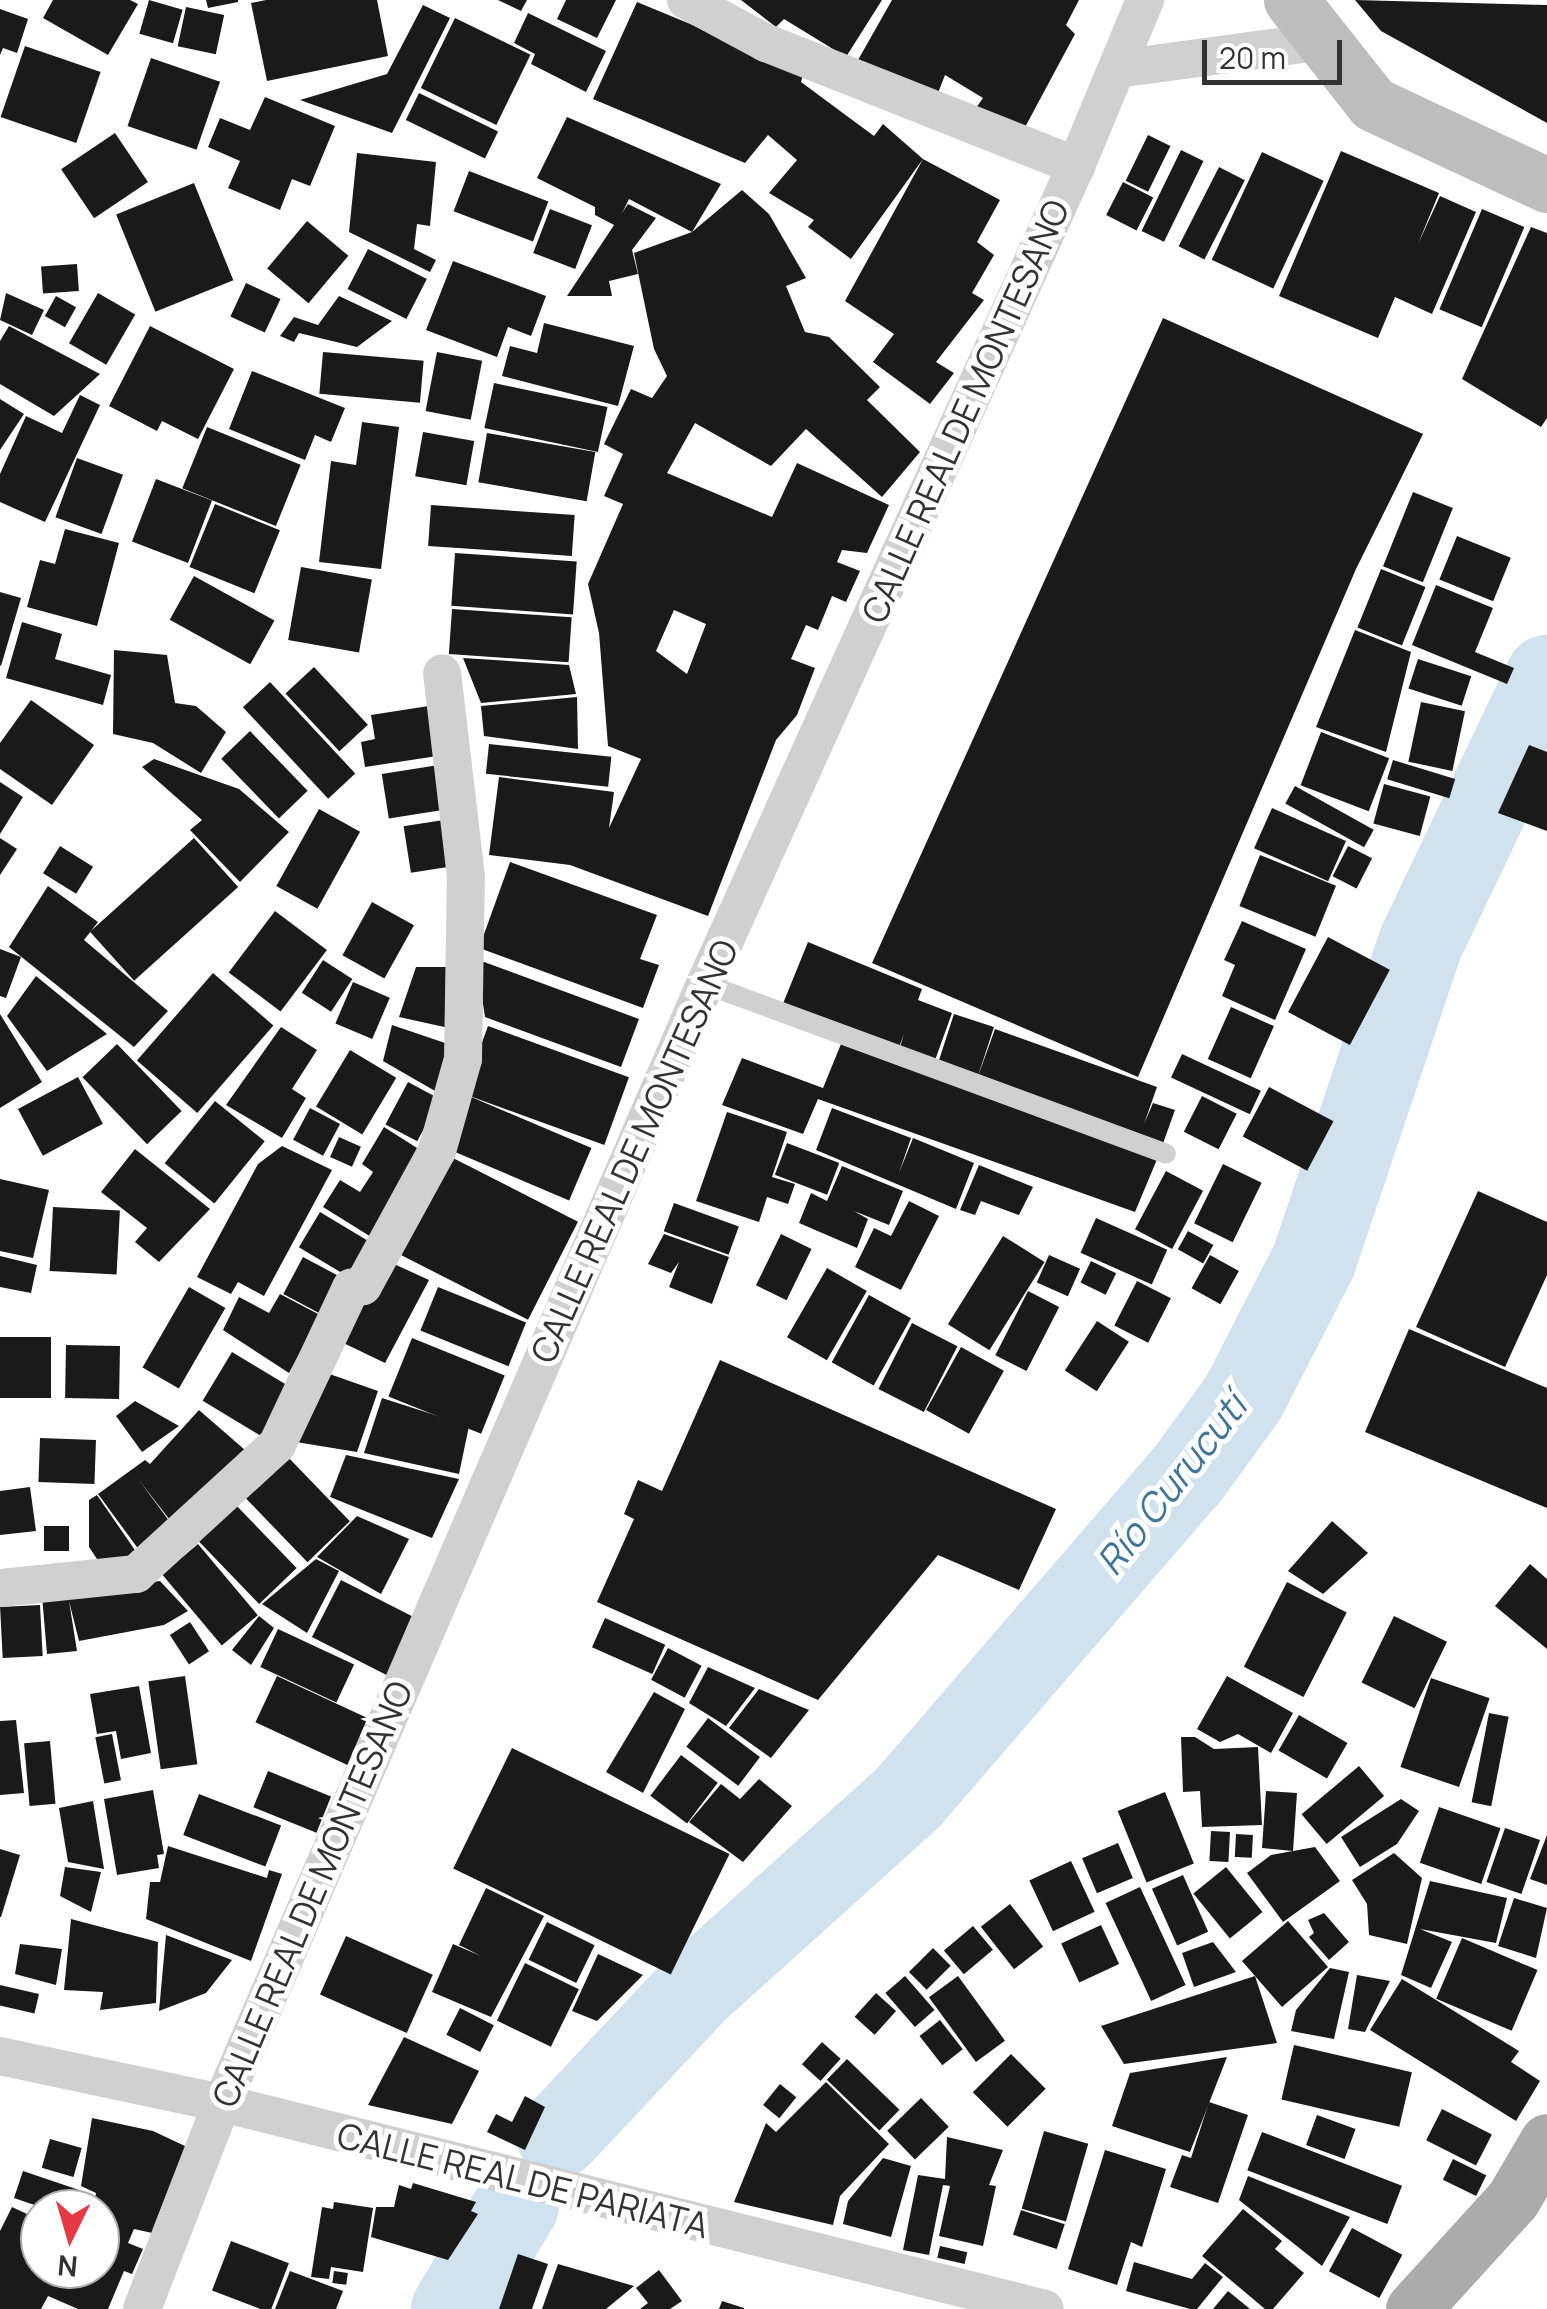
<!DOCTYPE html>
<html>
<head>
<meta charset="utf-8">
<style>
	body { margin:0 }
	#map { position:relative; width:1547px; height:2309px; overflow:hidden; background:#fff; font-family:Manrope,sans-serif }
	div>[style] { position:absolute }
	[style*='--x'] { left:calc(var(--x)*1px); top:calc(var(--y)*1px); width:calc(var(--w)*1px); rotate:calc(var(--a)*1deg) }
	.river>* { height:85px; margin:-42.5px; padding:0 42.5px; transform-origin:42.5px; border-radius:42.5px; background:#cfe2ee }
	.building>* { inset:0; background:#1a1a1a; transform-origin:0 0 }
	.service>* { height:20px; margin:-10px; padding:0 10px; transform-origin:10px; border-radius:10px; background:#d0d0d0 }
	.minor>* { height:38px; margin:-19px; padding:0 19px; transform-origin:19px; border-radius:19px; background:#d0d0d0 }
	.secondary>* { height:55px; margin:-27.5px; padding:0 27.5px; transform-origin:27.5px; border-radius:27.5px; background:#bdbdbd }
	.primary>* { height:55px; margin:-27.5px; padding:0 27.5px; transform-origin:27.5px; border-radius:27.5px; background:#ababab }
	span { translate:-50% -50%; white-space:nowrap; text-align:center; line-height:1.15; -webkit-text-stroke:10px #fff; paint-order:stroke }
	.street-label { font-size:35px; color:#333 }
	.water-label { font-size:38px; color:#3f7597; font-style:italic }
	.north { position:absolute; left:20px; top:2189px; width:100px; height:100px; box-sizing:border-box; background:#fff; border:2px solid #adadad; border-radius:50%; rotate:185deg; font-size:28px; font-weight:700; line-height:40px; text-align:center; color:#333 }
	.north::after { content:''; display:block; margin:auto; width:35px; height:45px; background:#e63946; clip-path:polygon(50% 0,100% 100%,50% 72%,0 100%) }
	.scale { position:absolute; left:1202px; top:40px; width:140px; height:45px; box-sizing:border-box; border:5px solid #333; border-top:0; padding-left:12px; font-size:30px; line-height:35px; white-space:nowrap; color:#333; -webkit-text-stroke:8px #fff; paint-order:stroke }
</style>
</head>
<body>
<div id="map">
	<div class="river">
		<i style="--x:558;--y:2135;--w:202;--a:-46.8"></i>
		<i style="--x:696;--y:1988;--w:284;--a:-42"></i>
		<i style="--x:907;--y:1798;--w:428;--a:-49.2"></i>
		<i style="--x:1187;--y:1474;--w:95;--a:-54"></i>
		<i style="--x:1243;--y:1397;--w:153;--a:-62.8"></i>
		<i style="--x:1313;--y:1261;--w:336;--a:-71.4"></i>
		<i style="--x:1420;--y:943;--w:295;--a:-64.5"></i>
		<i style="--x:453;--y:2309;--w:122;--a:-58.8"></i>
	</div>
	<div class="building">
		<i style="clip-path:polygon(53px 0,130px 0,138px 4px,108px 55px,43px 18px)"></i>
		<i style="left:149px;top:0;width:35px;height:35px;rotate:16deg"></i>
		<i style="clip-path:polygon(206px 0,238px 0,238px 2px,208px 8px)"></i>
		<i style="clip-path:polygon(266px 0,377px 0,388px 56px,267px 81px,251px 3px)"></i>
		<i style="clip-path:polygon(498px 0,527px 0,521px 11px)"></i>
		<i style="clip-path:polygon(566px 0,616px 0,597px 38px,557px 19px)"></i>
		<i style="clip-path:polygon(741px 0,882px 0,846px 57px,784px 19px,776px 27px)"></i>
		<i style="clip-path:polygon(892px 0,1079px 0,1066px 25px,1075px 34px,1023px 131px,971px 115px,983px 98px,945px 75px,933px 106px,854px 67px)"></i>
		<i style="clip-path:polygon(1355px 0,1547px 5px,1547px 123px,1381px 31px)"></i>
		<i style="clip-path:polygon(637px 2px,804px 71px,801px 82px,874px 136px,883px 124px,923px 159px,1000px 200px,977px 242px,994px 255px,972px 293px,984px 300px,936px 362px,954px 373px,930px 404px,873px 362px,894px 334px,845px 301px,923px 159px,851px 259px,808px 227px,814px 220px,769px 193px,797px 160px,768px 135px,745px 163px,593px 99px)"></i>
		<i style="clip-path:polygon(423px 5px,450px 18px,392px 133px,300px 100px,387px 74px)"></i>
		<i style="left:186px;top:7px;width:39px;height:40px;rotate:12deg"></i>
		<i style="clip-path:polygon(0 9px,28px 19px,17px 53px,3px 48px,0 55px)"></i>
		<i style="clip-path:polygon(528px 13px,606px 51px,586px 92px,531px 64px,535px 54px,514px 43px)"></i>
		<i style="left:455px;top:18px;width:84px;height:78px;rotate:26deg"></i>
		<i style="left:25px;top:46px;width:80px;height:75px;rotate:19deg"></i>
		<i style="left:151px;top:58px;width:73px;height:72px;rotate:19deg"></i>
		<i style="left:419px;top:93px;width:88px;height:30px;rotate:26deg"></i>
		<i style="clip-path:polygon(265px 97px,335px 126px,310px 186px,292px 179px,280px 210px,228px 188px,240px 161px,208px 147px,220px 118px,250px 130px)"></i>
		<i style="clip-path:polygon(evenodd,567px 117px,721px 184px,692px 232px,742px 190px,769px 214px,806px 278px,786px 286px,805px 332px,829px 337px,880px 387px,867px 400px,920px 452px,882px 497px,806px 429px,771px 466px,695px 423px,667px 473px,772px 517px,797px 463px,889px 505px,867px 553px,842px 550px,837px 562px,860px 571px,846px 602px,832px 596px,818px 630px,806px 625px,791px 659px,815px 668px,797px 715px,776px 740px,708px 916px,570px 865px,489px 855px,499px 777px,614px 792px,609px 828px,641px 759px,608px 746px,599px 633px,588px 584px,623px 504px,604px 496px,623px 454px,604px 444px,631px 389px,652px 398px,667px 376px,654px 349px,634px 253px,692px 232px,629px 199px,616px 226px,595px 215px,595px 207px,537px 178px,567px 117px,674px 610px,706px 624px,687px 674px,656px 651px,674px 610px)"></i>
		<i style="left:115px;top:133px;width:59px;height:65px;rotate:56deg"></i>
		<i style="left:1148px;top:135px;width:25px;height:51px;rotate:26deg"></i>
		<i style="left:1181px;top:150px;width:25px;height:90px;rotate:26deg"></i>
		<i style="clip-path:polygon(1341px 151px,1439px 193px,1418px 244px,1440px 196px,1476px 212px,1432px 314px,1395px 297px,1378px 338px,1279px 296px)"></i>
		<i style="left:1262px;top:152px;width:68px;height:119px;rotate:25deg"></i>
		<i style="clip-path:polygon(357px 153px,436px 162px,430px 226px,417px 224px,414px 249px,436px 260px,430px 272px,349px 232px)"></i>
		<i style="left:1219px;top:167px;width:29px;height:89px;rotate:27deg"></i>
		<i style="left:469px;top:171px;width:85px;height:43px;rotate:21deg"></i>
		<i style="left:1123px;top:182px;width:34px;height:37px;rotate:27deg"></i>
		<i style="left:194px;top:183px;width:105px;height:84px;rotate:68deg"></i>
		<i style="clip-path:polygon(628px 204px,656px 218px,632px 250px,638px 274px,609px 281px,612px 296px,567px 296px)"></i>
		<i style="left:550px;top:209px;width:45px;height:47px;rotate:21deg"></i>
		<i style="left:1482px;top:209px;width:46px;height:109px;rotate:23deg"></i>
		<i style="left:307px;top:221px;width:54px;height:62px;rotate:40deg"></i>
		<i style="clip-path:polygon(1531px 227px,1547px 233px,1547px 418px,1541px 427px,1462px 379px)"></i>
		<i style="left:368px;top:249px;width:66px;height:45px;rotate:27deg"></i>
		<i style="clip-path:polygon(453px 261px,546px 296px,531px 336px,508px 327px,497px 357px,426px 330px)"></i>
		<i style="left:77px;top:264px;width:27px;height:36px;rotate:86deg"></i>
		<i style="left:246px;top:283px;width:38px;height:37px;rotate:25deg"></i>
		<i style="clip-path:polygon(6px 293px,44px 310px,32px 335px,0 320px)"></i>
		<i style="left:98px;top:293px;width:43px;height:58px;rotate:30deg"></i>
		<i style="left:56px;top:296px;width:23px;height:23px;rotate:29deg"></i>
		<i style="clip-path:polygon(339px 296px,392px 321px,357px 347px,299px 333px,294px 342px,280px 336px,294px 317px,318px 325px)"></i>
		<i style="clip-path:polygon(1163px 318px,1423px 434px,1356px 569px,1138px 1077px,872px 963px)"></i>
		<i style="clip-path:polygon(544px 323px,634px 346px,618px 406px,502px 376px,510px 346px,537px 353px)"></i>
		<i style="clip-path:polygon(9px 326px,100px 374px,54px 416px,0 384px,0 341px)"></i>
		<i style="clip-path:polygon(150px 326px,234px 369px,198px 439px,162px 421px,157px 431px,109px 406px)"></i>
		<i style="left:323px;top:352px;width:101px;height:42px;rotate:5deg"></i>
		<i style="left:437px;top:352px;width:46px;height:60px;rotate:11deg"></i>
		<i style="clip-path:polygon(252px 371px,345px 408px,331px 442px,315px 435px,305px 460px,229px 429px)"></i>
		<i style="left:494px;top:383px;width:116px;height:46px;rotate:12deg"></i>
		<i style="clip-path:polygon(80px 395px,100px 405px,45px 522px,0 502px,0 474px,26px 416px,62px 433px)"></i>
		<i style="clip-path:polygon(0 399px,24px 414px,0 450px)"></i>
		<i style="clip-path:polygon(362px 422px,399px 427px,381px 569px,319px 562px,331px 461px,356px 465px)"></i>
		<i style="left:207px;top:427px;width:101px;height:66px;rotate:22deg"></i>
		<i style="left:423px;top:432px;width:52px;height:45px;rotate:10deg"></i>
		<i style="left:487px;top:433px;width:110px;height:50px;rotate:10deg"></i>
		<i style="left:77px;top:458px;width:49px;height:63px;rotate:20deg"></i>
		<i style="left:156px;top:479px;width:60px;height:67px;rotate:21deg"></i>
		<i style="left:1413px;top:492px;width:43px;height:80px;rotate:22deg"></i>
		<i style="left:215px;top:504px;width:70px;height:68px;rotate:22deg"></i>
		<i style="left:431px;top:505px;width:144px;height:41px;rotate:4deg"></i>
		<i style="clip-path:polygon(65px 529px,119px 543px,97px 626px,27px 607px,40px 560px,55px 564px)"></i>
		<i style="left:1457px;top:536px;width:58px;height:47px;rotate:22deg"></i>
		<i style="left:455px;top:553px;width:122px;height:53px;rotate:4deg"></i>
		<i style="left:301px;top:567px;width:72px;height:74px;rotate:10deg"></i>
		<i style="left:1381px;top:569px;width:48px;height:63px;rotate:22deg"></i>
		<i style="left:194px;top:576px;width:92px;height:50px;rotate:29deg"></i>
		<i style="clip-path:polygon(1436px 585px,1493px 608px,1475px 652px,1514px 668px,1507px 684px,1412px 645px)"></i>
		<i style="clip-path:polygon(0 592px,21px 598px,1px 666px,0 665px)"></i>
		<i style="left:452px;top:609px;width:120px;height:45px;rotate:4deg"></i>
		<i style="clip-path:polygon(22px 622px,62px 634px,55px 659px,111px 675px,103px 705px,6px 678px)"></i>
		<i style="clip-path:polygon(1355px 630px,1411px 652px,1386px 752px,1316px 727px)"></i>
		<i style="clip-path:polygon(114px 650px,167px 655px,175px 703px,196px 706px,226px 732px,201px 773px,153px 743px,113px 734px)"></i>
		<i style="clip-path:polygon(463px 658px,569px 665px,576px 694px,481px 703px)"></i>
		<i style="left:1418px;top:659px;width:56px;height:31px;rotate:18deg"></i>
		<i style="left:314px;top:667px;width:79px;height:39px;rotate:47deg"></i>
		<i style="left:270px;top:682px;width:125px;height:37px;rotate:47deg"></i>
		<i style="clip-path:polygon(577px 697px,578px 749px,484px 736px,481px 706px)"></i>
		<i style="clip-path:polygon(31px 700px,94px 745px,52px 805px,0 769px,0 743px)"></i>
		<i style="left:1421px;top:702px;width:45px;height:61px;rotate:12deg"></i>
		<i style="clip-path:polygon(435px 705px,444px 755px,365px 767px,361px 742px,375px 739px,371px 715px)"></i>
		<i style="left:250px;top:731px;width:83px;height:40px;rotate:46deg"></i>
		<i style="left:1321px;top:732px;width:73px;height:57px;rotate:21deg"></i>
		<i style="left:489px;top:744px;width:123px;height:30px;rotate:6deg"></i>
		<i style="clip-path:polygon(1529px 745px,1547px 752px,1547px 831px,1498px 813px)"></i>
		<i style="clip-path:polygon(154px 759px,239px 789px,289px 832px,240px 882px,190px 830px,202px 820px,142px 767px)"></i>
		<i style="left:1393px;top:760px;width:65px;height:20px;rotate:17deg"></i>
		<i style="left:445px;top:764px;width:45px;height:64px;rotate:81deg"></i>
		<i style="clip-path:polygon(0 782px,23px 797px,0 834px)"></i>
		<i style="left:1384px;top:784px;width:48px;height:41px;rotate:15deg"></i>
		<i style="left:1295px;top:786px;width:90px;height:20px;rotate:29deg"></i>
		<i style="left:1272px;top:808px;width:81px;height:44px;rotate:24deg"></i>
		<i style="left:319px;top:809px;width:47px;height:88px;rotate:29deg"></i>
		<i style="left:450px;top:819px;width:47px;height:47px;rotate:81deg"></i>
		<i style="clip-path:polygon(0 838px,17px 849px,0 875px)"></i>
		<i style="left:194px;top:838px;width:66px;height:140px;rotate:48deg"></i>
		<i style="left:60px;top:846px;width:39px;height:32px;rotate:32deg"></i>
		<i style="left:1348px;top:846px;width:27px;height:34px;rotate:27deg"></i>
		<i style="left:1260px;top:855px;width:82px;height:55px;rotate:22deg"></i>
		<i style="clip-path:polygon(510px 862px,657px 915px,640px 959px,659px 965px,643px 1008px,479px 948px)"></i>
		<i style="clip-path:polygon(48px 886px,98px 922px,84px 940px,168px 1011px,134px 1047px,9px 947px)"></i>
		<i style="left:372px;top:902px;width:48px;height:61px;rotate:29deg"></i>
		<i style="left:275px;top:911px;width:65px;height:77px;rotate:37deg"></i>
		<i style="clip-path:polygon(1242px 921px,1306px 949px,1275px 1020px,1222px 996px,1235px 965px,1224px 960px)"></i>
		<i style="left:1328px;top:937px;width:70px;height:85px;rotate:28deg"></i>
		<i style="clip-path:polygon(808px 942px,922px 989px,918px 1000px,952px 1013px,934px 1063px,899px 1050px,904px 1034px,897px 1052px,782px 1006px)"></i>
		<i style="clip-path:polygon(0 949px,21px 957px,6px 998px,0 996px)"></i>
		<i style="clip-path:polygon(476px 959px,639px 1019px,621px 1067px,485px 1017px)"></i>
		<i style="left:323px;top:960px;width:35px;height:39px;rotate:33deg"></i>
		<i style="clip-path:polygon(416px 967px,459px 967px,458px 1030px,399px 1017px)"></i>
		<i style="left:213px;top:973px;width:80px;height:116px;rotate:41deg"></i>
		<i style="clip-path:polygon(36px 976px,107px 1034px,47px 1071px,7px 1016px)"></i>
		<i style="left:353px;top:982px;width:40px;height:45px;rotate:23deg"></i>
		<i style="left:1231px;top:1007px;width:47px;height:57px;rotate:24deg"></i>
		<i style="clip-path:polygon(0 1014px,42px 1082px,0 1108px)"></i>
		<i style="left:954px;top:1014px;width:42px;height:52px;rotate:18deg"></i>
		<i style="clip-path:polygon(392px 1025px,448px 1044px,442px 1095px,383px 1061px)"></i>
		<i style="left:488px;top:1026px;width:150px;height:72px;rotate:20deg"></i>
		<i style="clip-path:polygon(281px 1027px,317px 1050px,292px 1089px,306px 1098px,282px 1138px,226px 1105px)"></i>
		<i style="clip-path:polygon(995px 1029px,1157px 1087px,1144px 1124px,1153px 1103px,1175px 1110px,1161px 1149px,977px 1079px)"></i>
		<i style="left:117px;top:1044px;width:93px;height:48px;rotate:46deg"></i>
		<i style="clip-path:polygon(841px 1044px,1158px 1157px,1135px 1212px,818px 1099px,803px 1134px,722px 1105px,742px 1058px,823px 1088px)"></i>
		<i style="left:350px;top:1050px;width:54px;height:66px;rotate:31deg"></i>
		<i style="left:1182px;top:1054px;width:87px;height:26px;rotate:25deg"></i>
		<i style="left:78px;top:1077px;width:53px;height:68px;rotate:62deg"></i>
		<i style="left:408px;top:1082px;width:36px;height:48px;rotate:28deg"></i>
		<i style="left:1269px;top:1087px;width:73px;height:56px;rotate:28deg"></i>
		<i style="left:469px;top:1096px;width:133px;height:57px;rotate:23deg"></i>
		<i style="left:1202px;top:1096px;width:39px;height:40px;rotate:27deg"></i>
		<i style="left:215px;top:1101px;width:64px;height:80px;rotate:39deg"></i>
		<i style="left:310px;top:1108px;width:34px;height:36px;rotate:28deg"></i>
		<i style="clip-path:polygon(832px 1108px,911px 1138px,899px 1173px,913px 1138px,974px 1163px,956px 1209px,816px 1150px)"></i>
		<i style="clip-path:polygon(727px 1112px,787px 1132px,772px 1177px,795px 1184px,788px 1204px,767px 1197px,759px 1222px,696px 1201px)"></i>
		<i style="clip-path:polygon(384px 1127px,428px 1155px,376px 1240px,323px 1207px,340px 1180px,360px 1192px,373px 1172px,362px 1164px)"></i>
		<i style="left:339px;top:1137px;width:24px;height:22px;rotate:24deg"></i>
		<i style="left:787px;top:1143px;width:56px;height:34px;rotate:21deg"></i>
		<i style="clip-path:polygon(282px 1146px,332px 1170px,264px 1296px,238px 1282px,231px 1294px,197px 1277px,258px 1164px)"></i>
		<i style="clip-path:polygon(135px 1149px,210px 1209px,159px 1262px,135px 1242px,147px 1228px,101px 1192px)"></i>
		<i style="left:447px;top:1155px;width:147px;height:110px;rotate:27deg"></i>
		<i style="left:1223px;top:1164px;width:43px;height:66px;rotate:26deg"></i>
		<i style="clip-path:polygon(979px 1165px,1033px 1187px,1019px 1215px,981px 1201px,975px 1215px,960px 1210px)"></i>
		<i style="clip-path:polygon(842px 1166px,903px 1191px,889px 1225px,854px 1211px,868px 1219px,857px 1248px,799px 1223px,811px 1193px,827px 1201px)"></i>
		<i style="left:1166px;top:1171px;width:42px;height:66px;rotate:28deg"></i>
		<i style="clip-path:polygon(0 1179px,49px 1190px,33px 1258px,0 1251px)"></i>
		<i style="clip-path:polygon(1478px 1191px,1547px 1222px,1547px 1275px,1505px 1367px,1416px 1327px)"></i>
		<i style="clip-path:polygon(909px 1201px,939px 1216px,901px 1290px,855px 1267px,874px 1228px,891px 1236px)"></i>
		<i style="left:674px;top:1203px;width:69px;height:30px;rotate:20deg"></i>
		<i style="left:53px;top:1207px;width:67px;height:64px;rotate:3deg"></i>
		<i style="left:320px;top:1212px;width:68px;height:41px;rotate:31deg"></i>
		<i style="left:1096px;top:1218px;width:78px;height:38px;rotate:24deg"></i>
		<i style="left:1188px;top:1231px;width:29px;height:21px;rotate:29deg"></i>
		<i style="clip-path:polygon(664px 1234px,729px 1257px,712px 1304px,669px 1287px,679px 1262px,671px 1273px,648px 1264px)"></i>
		<i style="left:781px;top:1234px;width:34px;height:57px;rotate:26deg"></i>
		<i style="left:1003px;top:1236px;width:49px;height:104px;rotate:32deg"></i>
		<i style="left:1049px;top:1255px;width:34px;height:30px;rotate:24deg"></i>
		<i style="left:1210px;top:1255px;width:33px;height:38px;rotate:29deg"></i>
		<i style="clip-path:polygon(0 1256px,37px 1265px,31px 1293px,0 1287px)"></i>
		<i style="left:303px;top:1257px;width:50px;height:42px;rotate:28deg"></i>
		<i style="clip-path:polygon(381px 1258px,429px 1280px,385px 1363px,333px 1338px)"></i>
		<i style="left:1091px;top:1261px;width:28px;height:24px;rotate:26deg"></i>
		<i style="left:827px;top:1268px;width:46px;height:80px;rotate:30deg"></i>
		<i style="left:1137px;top:1281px;width:38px;height:50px;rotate:27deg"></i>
		<i style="left:189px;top:1287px;width:42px;height:93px;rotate:30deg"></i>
		<i style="left:438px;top:1287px;width:95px;height:47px;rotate:22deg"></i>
		<i style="left:1028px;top:1291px;width:35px;height:72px;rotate:27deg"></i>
		<i style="clip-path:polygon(280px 1294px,320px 1315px,289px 1373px,223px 1330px,239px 1297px,269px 1313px)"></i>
		<i style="left:869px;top:1295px;width:48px;height:77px;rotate:29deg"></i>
		<i style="left:1097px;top:1321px;width:38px;height:59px;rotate:33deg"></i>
		<i style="left:912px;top:1323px;width:51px;height:74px;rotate:27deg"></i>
		<i style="clip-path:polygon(1409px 1329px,1547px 1388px,1547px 1508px,1365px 1432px)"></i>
		<i style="left:0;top:1337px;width:51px;height:61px"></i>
		<i style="left:412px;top:1338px;width:100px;height:63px;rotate:22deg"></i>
		<i style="left:66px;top:1345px;width:54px;height:53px;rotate:1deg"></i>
		<i style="left:961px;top:1347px;width:49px;height:72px;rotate:29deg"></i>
		<i style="left:232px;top:1352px;width:79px;height:57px;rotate:31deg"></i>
		<i style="clip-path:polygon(720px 1360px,1056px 1509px,1019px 1590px,938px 1555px,818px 1700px,597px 1602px,634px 1519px,624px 1514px,638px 1480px,662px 1491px)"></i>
		<i style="clip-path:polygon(321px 1371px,378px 1391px,357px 1452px,296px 1442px)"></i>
		<i style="clip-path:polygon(382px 1398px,469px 1426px,459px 1474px,364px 1453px)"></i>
		<i style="clip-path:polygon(135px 1401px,179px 1426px,142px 1452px,116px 1416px)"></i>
		<i style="clip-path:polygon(199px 1410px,245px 1450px,177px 1529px,138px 1479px,176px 1530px,142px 1554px,98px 1494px,145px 1460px,150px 1464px)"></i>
		<i style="left:40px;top:1438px;width:56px;height:44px;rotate:2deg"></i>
		<i style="left:286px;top:1455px;width:92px;height:59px;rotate:46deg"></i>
		<i style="clip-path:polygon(346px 1455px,459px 1479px,432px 1538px,330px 1497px)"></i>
		<i style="clip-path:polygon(30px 1487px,36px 1531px,0 1535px,0 1491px)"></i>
		<i style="clip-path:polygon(97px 1495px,139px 1556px,129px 1564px,97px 1559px,89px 1547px,89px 1500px)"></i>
		<i style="left:232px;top:1501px;width:93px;height:52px;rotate:46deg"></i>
		<i style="clip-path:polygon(357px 1516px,409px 1539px,381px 1594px,317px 1557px)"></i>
		<i style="clip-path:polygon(1332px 1521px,1368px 1553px,1323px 1594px,1288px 1571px)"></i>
		<i style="left:44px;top:1526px;width:25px;height:25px"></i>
		<i style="left:198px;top:1544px;width:93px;height:47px;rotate:50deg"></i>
		<i style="clip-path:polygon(316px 1559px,339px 1571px,307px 1633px,262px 1604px)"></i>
		<i style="clip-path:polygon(1530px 1564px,1547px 1579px,1547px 1649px,1495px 1606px)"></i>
		<i style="left:341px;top:1580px;width:87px;height:64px;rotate:27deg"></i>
		<i style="clip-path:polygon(160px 1581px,188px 1611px,164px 1625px,79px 1641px,69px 1601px,77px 1651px,47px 1654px,42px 1596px)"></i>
		<i style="left:1287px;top:1582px;width:67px;height:95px;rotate:27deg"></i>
		<i style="left:40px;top:1605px;width:51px;height:40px;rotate:87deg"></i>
		<i style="clip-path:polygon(259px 1616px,274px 1628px,251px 1665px,232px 1650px)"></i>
		<i style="left:1394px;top:1616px;width:59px;height:74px;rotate:26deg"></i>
		<i style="left:605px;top:1618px;width:66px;height:32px;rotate:24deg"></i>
		<i style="left:190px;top:1622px;width:35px;height:24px;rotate:57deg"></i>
		<i style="left:278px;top:1629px;width:84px;height:42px;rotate:25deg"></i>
		<i style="left:668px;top:1648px;width:38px;height:36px;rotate:28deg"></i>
		<i style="clip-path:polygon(708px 1667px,755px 1688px,726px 1726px,689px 1703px)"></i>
		<i style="left:185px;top:1676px;width:89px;height:37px;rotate:82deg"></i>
		<i style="left:277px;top:1676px;width:105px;height:51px;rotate:25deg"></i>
		<i style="clip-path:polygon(1227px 1676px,1293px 1713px,1271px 1753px,1238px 1734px,1220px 1742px,1197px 1729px)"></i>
		<i style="left:1431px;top:1678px;width:62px;height:94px;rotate:19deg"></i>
		<i style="clip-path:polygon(139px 1686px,151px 1753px,121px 1759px,116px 1731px,97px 1734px,90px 1694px)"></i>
		<i style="clip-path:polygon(759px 1689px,809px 1710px,771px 1758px,729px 1728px)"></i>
		<i style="clip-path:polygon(654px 1692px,685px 1709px,643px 1793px,606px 1772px)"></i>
		<i style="left:1489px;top:1713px;width:20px;height:91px;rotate:11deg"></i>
		<i style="left:1299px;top:1715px;width:56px;height:41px;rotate:30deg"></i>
		<i style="left:708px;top:1718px;width:65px;height:36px;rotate:37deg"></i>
		<i style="clip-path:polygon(16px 1720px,24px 1793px,0 1795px,0 1721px)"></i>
		<i style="left:112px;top:1734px;width:47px;height:17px;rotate:79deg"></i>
		<i style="clip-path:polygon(1181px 1737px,1195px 1737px,1214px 1749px,1258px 1747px,1262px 1825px,1202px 1827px,1200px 1791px,1183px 1792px)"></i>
		<i style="left:50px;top:1741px;width:63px;height:26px;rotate:85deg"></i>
		<i style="left:512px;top:1748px;width:242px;height:134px;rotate:26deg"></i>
		<i style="left:681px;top:1755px;width:46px;height:51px;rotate:37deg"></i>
		<i style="left:1359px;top:1766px;width:39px;height:75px;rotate:50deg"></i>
		<i style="left:268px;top:1771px;width:68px;height:39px;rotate:22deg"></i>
		<i style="clip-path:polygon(759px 1779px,792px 1806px,743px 1862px,689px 1822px,721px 1784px,740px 1799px)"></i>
		<i style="clip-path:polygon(153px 1790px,164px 1854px,157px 1855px,159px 1868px,117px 1875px,104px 1799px)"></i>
		<i style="clip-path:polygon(1266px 1791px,1297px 1793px,1293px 1851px,1315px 1847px,1340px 1881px,1283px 1922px,1247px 1873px,1271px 1855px,1293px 1851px,1262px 1848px)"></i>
		<i style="left:1165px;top:1792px;width:77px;height:51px;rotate:68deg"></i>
		<i style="left:199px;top:1794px;width:88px;height:44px;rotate:21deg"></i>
		<i style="clip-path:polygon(1401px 1799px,1419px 1811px,1397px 1844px,1360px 1867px,1341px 1837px)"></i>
		<i style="clip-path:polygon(93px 1801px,104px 1869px,68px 1862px,59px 1808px)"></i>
		<i style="left:1439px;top:1807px;width:65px;height:59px;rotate:19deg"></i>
		<i style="left:1505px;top:1828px;width:37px;height:57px;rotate:19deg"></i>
		<i style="left:1211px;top:1831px;width:19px;height:30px;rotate:3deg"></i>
		<i style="left:1236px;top:1834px;width:17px;height:23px;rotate:3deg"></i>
		<i style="clip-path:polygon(1547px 1835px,1547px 1885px,1530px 1879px)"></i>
		<i style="left:1118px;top:1843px;width:38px;height:39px;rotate:67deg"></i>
		<i style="clip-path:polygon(168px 1846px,267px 1878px,269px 1870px,282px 1874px,251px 1961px,146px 1919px,150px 1882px,160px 1882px)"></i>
		<i style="clip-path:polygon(0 1849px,20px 1855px,1px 1917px,0 1917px)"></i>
		<i style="clip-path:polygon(1394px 1853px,1422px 1878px,1407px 1944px,1369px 1935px,1367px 1904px,1352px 1880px)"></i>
		<i style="left:1071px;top:1861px;width:56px;height:46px;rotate:65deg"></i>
		<i style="clip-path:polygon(65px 1867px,101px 1872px,91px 1912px,60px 1896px)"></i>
		<i style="left:1226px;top:1867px;width:58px;height:42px;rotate:51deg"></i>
		<i style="left:1183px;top:1875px;width:62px;height:34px;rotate:66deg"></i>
		<i style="clip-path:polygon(1430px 1881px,1507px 1898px,1496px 1943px,1420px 1929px,1452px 1942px,1431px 1988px,1401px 1975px)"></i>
		<i style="left:1140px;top:1887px;width:108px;height:38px;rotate:65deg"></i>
		<i style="clip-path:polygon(486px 1888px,544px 1916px,491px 2017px,432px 1992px,453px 1944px,481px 1956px,459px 1945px)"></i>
		<i style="clip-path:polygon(1514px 1898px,1547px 1908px,1536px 1958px,1498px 1946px)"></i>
		<i style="left:1010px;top:1904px;width:54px;height:37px;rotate:52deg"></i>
		<i style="clip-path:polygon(1324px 1913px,1349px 1942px,1329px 1960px,1309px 1937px,1314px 1933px,1308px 1920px)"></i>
		<i style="clip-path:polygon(71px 1919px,158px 1942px,156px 2003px,100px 2010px,103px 1992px,64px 1990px)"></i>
		<i style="left:1288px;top:1921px;width:61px;height:61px;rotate:49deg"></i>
		<i style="left:547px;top:1922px;width:53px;height:42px;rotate:26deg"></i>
		<i style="left:1101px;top:1925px;width:43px;height:44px;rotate:65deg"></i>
		<i style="left:973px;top:1926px;width:31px;height:38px;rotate:50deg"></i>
		<i style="clip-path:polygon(166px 1935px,232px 1960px,206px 1993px,159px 2011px)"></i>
		<i style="left:346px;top:1936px;width:95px;height:64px;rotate:24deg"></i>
		<i style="left:1462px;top:1938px;width:82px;height:66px;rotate:23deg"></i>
		<i style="clip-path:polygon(1213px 1942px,1236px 1972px,1194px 1987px,1182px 1953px)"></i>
		<i style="clip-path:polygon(20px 1944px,62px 1949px,56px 1985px,15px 1974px)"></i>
		<i style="left:933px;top:1948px;width:25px;height:34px;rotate:45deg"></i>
		<i style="clip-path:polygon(598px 1954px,643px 1975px,597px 2021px,572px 2011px)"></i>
		<i style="left:525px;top:1963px;width:60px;height:64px;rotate:26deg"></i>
		<i style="clip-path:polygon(1330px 1968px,1349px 1972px,1334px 2039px,1291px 2031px,1296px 2010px)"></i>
		<i style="clip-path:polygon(1357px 1975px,1390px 1981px,1365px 2032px,1348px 2029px)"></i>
		<i style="left:905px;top:1976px;width:45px;height:26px;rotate:49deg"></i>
		<i style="left:958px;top:1976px;width:80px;height:36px;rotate:54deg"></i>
		<i style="clip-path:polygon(1255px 1976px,1277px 2043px,1124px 2064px,1101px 2026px)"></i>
		<i style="clip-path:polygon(1402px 1979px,1519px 2051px,1511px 2062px,1540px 2081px,1516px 2121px,1370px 2030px)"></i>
		<i style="left:0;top:1985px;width:40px;height:20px;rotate:13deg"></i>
		<i style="left:876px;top:1993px;width:27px;height:32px;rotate:42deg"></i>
		<i style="left:460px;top:2008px;width:38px;height:30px;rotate:27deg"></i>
		<i style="left:940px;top:2020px;width:37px;height:26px;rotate:52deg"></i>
		<i style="clip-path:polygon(404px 2037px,479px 2071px,452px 2124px,368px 2105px)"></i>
		<i style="left:822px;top:2042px;width:25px;height:30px;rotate:42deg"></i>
		<i style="left:1294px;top:2045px;width:121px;height:56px;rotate:13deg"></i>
		<i style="left:1011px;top:2054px;width:49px;height:54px;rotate:45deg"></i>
		<i style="clip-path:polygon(1227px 2057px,1190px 2152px,1112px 2126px,1130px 2073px)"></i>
		<i style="left:847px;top:2059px;width:73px;height:29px;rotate:44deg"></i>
		<i style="clip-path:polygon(826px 2082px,889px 2144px,840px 2196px,833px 2225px,734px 2202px,766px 2123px,776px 2132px)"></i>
		<i style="left:780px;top:2084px;width:21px;height:27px;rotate:39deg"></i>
		<i style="clip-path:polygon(525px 2096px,545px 2107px,525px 2150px,487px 2132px,496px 2114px,512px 2122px)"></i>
		<i style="left:921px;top:2098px;width:40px;height:47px;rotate:46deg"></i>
		<i style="clip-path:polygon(1209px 2102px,1248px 2115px,1218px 2203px,1170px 2187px,1182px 2155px,1191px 2158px)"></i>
		<i style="left:1442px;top:2109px;width:56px;height:35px;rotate:27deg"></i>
		<i style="left:1317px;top:2115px;width:41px;height:32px;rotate:20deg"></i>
		<i style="clip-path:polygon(92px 2118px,153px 2131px,187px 2147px,157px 2234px,134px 2229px,128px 2243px,143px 2249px,132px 2274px,124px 2271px,108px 2309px,78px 2309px,48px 2296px,41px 2309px,0 2309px,0 2231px,12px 2207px,40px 2220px,40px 2269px,100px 2269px,100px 2231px,108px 2223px,100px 2222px,100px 2209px,93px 2209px,96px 2193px,81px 2186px)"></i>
		<i style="left:1044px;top:2131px;width:46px;height:81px;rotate:16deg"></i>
		<i style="left:1262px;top:2132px;width:150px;height:41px;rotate:21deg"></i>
		<i style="clip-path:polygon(947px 2137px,1003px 2150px,989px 2185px,996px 2186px,983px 2246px,939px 2236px,950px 2186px,943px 2185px,929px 2255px,903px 2250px,918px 2175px,945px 2179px)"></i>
		<i style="left:50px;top:2139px;width:33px;height:30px;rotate:16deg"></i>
		<i style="clip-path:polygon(1105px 2150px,1166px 2169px,1142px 2247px,1131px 2242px,1117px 2285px,1068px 2269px)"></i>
		<i style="clip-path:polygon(883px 2158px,911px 2166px,891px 2237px,843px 2224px,848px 2201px)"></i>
		<i style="left:1453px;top:2159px;width:37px;height:23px;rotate:26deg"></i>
		<i style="clip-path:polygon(23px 2171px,85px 2192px,80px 2209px,46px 2209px,14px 2198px)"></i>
		<i style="clip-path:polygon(1248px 2176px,1350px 2217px,1322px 2266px,1239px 2200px)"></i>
		<i style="clip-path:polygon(413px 2183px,476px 2202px,471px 2211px,478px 2214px,448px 2260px,371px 2237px,376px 2207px,394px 2207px,399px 2185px,411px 2189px)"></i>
		<i style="clip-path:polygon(334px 2202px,373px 2208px,363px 2272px,331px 2267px,329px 2279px,311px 2277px,322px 2207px,333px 2209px)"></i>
		<i style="clip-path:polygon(1243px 2209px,1282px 2241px,1275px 2249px,1304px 2273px,1273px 2309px,1265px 2309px,1202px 2256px)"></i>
		<i style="left:1021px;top:2210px;width:46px;height:26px;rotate:18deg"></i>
		<i style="left:1352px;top:2228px;width:57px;height:49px;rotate:28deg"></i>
		<i style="left:231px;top:2241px;width:62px;height:53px;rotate:21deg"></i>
		<i style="left:940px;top:2246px;width:28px;height:12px;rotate:13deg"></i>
		<i style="clip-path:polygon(518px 2254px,548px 2264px,532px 2309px,499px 2309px)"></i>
		<i style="clip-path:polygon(1134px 2262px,1192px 2279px,1205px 2263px,1223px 2277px,1197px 2309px,1190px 2309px,1126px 2291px)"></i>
		<i style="clip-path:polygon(558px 2264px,634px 2286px,606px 2309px,542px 2309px)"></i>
		<i style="clip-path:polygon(659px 2270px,682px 2301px,670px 2309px,640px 2309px,648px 2303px,636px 2288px)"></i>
		<i style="clip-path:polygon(290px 2271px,343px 2291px,336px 2309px,275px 2309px)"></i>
		<i style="left:334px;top:2271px;width:14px;height:12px;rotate:8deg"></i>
		<i style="clip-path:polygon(1228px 2291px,1250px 2309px,1213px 2309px)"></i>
		<i style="clip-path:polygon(722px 2301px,744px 2308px,744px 2309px,719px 2309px)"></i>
	</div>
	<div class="service">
		<i style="--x:705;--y:984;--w:491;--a:20.2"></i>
	</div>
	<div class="minor">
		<i style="--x:686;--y:0;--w:91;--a:28.3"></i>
		<i style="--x:766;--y:43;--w:334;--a:21.6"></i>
		<i style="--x:1117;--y:69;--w:210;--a:-7.7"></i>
		<i style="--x:0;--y:1588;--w:137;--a:-5.9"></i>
		<i style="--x:136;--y:1574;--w:191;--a:-42.5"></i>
		<i style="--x:277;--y:1445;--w:174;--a:-64.8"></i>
		<i style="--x:351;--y:1288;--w:12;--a:-9"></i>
		<i style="--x:363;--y:1286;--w:154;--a:-61.3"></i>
		<i style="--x:437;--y:1151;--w:96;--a:-74.2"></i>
		<i style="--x:463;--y:1059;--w:182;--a:-89.1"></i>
		<i style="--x:466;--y:877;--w:205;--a:-96.7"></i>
		<i style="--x:0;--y:2056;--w:227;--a:12"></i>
		<i style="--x:222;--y:2103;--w:848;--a:14.05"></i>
		<i style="--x:142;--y:2309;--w:221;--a:-68.8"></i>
		<i style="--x:222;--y:2103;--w:1219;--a:-66.65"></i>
		<i style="--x:705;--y:984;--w:898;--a:-65.6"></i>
		<i style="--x:1076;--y:166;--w:180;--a:-67.4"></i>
	</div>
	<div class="secondary">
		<i style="--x:1291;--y:0;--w:132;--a:51.7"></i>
		<i style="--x:1373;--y:104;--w:192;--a:25"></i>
	</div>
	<div class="primary">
		<i style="--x:1413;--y:2309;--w:149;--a:-47.7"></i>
		<i style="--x:1513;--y:2199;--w:67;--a:-59.6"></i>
	</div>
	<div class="street-label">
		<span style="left:965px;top:411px;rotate:-66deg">CALLE REAL DE MONTESANO</span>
		<span style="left:634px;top:1151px;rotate:-66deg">CALLE REAL DE MONTESANO</span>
		<span style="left:312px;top:1894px;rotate:-67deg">CALLE REAL DE MONTESANO</span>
		<span style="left:523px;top:2180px;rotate:14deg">CALLE REAL DE PARIATA</span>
	</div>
	<div class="water-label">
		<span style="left:1171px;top:1484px;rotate:-52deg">Río Curucutí</span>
	</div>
	<div class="north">N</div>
	<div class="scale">20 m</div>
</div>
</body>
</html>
